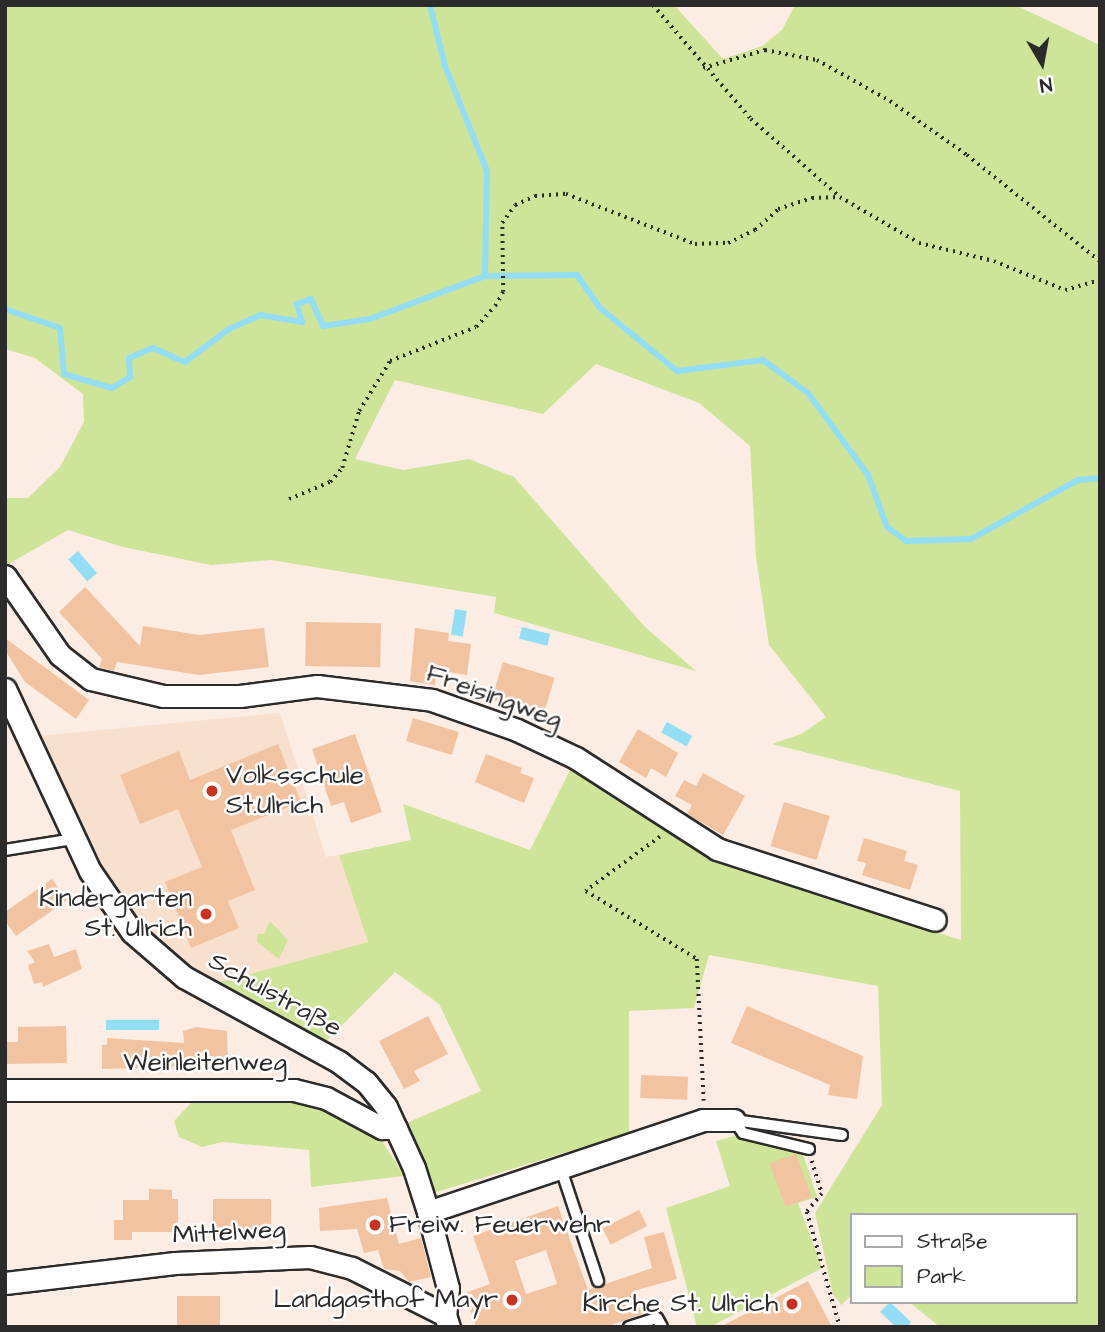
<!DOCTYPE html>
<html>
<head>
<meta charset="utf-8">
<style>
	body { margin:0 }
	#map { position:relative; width:1105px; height:1332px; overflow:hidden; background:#fbede3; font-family:"Architects Daughter",sans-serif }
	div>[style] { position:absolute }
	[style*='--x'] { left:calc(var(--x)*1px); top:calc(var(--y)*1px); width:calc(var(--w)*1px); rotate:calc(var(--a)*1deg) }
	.built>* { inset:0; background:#f8e0cf }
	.green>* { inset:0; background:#cee499 }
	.water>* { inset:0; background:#93def4; transform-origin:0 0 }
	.stream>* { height:6px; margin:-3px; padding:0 3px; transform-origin:3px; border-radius:3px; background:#93def4 }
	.building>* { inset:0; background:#f1c3a1; transform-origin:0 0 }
	.path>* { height:3.5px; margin-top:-1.75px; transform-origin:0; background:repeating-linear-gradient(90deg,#2b2b2b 0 2px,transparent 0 7px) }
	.roads { filter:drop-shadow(2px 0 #2b2b2b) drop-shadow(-2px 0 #2b2b2b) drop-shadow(0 2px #2b2b2b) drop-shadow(0 -2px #2b2b2b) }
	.lane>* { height:10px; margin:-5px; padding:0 5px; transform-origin:5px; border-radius:5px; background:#fff }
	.street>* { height:21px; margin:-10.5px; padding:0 10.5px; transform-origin:10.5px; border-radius:10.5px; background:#fff }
	.dots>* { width:19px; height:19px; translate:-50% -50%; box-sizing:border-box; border:4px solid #fff; border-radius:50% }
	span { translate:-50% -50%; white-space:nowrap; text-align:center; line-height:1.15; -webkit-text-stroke:5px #fff; paint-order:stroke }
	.street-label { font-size:26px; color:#2b2b2b }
	.poi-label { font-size:26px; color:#2b2b2b }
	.left { translate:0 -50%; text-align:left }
	.right { translate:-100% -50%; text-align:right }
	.frame { position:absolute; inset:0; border:7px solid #2b2b2b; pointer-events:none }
	.legend { position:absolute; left:850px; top:1213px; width:228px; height:91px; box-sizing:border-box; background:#fff; border:2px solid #aaa; margin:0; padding:9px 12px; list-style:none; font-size:21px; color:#2b2b2b }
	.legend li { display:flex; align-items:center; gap:14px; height:35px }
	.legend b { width:35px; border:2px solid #aaa }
	.north { position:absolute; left:1007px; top:28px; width:70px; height:70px; -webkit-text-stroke:5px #fff; paint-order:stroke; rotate:170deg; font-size:19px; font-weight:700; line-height:28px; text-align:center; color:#2b2b2b }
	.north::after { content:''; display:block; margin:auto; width:24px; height:32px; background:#2b2b2b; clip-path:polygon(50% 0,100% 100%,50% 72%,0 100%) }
</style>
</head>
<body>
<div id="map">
	<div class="built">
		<i style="clip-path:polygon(280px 713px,326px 857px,339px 855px,368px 942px,209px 985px,154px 945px,96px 873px,37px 736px)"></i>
	</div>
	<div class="green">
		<i style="clip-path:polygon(5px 5px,674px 5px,723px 59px,762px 46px,782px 30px,795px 5px,1015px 5px,1100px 45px,1100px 1327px,940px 1327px,909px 1302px,1075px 1302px,1075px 1215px,851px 1215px,851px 1296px,841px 1305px,833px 1294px,815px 1213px,882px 1105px,878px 986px,709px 955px,694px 1008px,629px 1011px,629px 1133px,433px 1193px,402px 1125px,481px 1091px,439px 1004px,395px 972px,322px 1045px,209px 985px,368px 942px,339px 855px,411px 840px,403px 804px,530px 850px,572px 766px,684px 843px,751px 873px,961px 940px,960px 791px,772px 744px,801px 734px,826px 717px,769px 645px,756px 557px,750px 446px,699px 403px,596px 364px,543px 414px,395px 380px,355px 459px,403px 470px,469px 459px,514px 477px,645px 627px,696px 671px,494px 613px,496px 597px,271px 560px,211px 565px,123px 547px,68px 530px,5px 566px,5px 498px,28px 498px,60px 467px,84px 422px,83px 394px,35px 358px,5px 349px)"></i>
		<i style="clip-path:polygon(270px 921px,288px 940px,279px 959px,257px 942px,257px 934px,264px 934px)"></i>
		<i style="clip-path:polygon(296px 1095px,376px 1131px,404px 1176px,311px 1187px,309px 1150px,222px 1142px,202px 1147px,179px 1137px,174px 1121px,194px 1100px)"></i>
		<i style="clip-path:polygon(734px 1136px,802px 1151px,817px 1197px,798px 1203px,822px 1268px,710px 1327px,697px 1327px,666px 1208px,730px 1186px,716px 1141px)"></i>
	</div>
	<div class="water">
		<i style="left:78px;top:551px;width:29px;height:13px;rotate:49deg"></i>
		<i style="left:455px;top:609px;width:12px;height:26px;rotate:9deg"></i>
		<i style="left:522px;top:627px;width:29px;height:12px;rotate:14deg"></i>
		<i style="left:667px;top:722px;width:29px;height:12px;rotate:29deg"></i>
		<i style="left:106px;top:1020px;width:53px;height:10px"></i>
		<i style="clip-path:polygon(890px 1302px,911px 1322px,907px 1327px,896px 1327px,880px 1312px)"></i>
	</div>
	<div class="stream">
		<i style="--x:430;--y:5;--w:63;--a:76.2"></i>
		<i style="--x:445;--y:66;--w:113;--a:68.2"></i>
		<i style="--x:487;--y:171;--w:105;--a:91.1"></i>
		<i style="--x:5;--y:309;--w:58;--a:19.1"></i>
		<i style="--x:60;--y:328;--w:46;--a:85"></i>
		<i style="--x:64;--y:374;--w:50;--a:16.3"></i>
		<i style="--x:112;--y:388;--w:21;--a:-31"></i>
		<i style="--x:130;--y:377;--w:19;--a:-93"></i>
		<i style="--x:129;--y:358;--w:26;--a:-23"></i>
		<i style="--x:153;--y:348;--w:35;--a:24"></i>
		<i style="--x:185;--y:362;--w:55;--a:-36.9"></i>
		<i style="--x:229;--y:329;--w:34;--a:-24"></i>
		<i style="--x:260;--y:315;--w:43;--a:9.5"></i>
		<i style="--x:302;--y:322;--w:19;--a:-106"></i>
		<i style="--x:297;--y:304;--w:15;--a:-20"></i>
		<i style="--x:311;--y:299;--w:30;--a:66"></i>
		<i style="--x:323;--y:326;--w:48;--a:-8.5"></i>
		<i style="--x:370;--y:319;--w:123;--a:-20.5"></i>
		<i style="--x:485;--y:276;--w:92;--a:-0.6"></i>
		<i style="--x:577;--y:275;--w:40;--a:55.1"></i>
		<i style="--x:600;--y:308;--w:99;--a:39.3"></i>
		<i style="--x:677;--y:371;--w:87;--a:-7.3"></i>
		<i style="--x:763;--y:360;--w:56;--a:36.3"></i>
		<i style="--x:808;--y:393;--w:102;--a:53.8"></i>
		<i style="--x:868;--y:475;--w:55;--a:69.9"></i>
		<i style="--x:887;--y:527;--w:24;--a:36"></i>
		<i style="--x:906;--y:541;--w:65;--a:-1.8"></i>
		<i style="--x:971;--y:539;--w:122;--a:-28.9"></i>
		<i style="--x:1078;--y:480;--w:22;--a:-5"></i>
	</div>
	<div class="building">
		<i style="clip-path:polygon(85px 587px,140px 646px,143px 626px,199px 635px,264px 628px,269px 667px,199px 675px,117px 662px,114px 671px,99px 667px,102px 659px,59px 612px)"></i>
		<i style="left:306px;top:622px;width:75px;height:44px;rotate:1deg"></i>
		<i style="clip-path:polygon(415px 628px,449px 633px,448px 641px,471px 644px,467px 675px,437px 670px,435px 685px,410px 681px)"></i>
		<i style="clip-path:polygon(5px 638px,89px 700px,76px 719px,25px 682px,5px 650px)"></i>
		<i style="left:503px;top:662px;width:54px;height:39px;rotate:17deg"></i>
		<i style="left:413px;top:718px;width:48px;height:24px;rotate:17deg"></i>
		<i style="clip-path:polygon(638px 729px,678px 753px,666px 777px,651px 768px,646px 778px,619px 762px)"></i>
		<i style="clip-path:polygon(355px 734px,382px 812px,351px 823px,344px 802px,331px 806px,312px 749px)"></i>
		<i style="clip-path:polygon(278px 744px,301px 802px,231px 830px,255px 890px,228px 901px,239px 928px,191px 948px,165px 882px,202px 867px,178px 809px,140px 824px,120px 775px,179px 751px,190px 780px)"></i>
		<i style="clip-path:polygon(486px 754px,522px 768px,520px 773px,534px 778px,524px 803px,475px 782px)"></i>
		<i style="clip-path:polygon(703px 773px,745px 796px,723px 835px,687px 814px,692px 805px,675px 796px,684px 780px,696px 786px)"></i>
		<i style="left:784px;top:802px;width:48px;height:46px;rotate:17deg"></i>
		<i style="clip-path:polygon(864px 838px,907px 851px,904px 861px,918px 865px,910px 890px,862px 875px,866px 863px,857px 861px)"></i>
		<i style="clip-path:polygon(52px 879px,67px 900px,16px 936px,5px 921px,5px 912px)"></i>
		<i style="clip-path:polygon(49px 944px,54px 957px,76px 949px,82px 969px,43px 987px,42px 982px,34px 984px,28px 965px,35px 962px,27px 951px)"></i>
		<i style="clip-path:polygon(747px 1006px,863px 1056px,857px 1099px,828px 1095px,830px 1085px,731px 1043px)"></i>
		<i style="clip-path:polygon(428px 1016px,448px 1054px,414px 1071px,420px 1081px,404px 1089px,379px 1041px)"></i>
		<i style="clip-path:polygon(66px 1026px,67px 1063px,5px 1064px,5px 1042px,18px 1042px,18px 1027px)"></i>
		<i style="clip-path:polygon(196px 1027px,227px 1031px,228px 1066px,102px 1069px,102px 1045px,107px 1045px,107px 1038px,184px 1043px,183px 1031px)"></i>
		<i style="left:641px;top:1075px;width:47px;height:23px;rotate:2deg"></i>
		<i style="left:796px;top:1154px;width:46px;height:28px;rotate:70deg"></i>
		<i style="clip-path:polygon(149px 1189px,172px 1190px,172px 1199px,178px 1199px,178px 1232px,132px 1232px,132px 1240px,114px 1240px,114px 1220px,123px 1220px,123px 1200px,149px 1200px)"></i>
		<i style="clip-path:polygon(387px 1198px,399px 1244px,421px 1238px,431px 1277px,409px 1282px,400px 1271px,384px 1269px,378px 1250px,364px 1253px,357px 1229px,320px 1231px,319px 1208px)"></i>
		<i style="left:213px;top:1199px;width:58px;height:36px"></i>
		<i style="clip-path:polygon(evenodd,558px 1206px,588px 1290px,652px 1268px,644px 1237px,664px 1232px,677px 1279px,633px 1291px,642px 1314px,605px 1327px,476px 1327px,465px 1293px,490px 1284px,473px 1236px,558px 1206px,546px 1250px,557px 1284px,526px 1294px,515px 1261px,546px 1250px)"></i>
		<i style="left:639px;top:1210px;width:18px;height:41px;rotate:63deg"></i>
		<i style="clip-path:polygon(808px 1281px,832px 1327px,720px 1327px)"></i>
		<i style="left:177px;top:1296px;width:43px;height:31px"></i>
	</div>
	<div class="path">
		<i style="--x:653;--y:5;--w:150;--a:49.3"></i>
		<i style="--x:751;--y:119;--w:118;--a:41.2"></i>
		<i style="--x:840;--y:197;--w:91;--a:30.2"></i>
		<i style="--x:919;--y:243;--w:77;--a:13.5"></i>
		<i style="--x:994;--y:261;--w:77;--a:22.2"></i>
		<i style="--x:1065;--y:290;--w:36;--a:-16"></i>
		<i style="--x:703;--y:68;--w:65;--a:-16.2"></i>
		<i style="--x:765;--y:50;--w:53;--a:10.9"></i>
		<i style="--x:817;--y:60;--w:84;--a:29.3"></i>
		<i style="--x:890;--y:101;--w:94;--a:35"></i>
		<i style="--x:967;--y:155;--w:170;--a:38.6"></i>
		<i style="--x:289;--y:499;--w:44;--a:-22.5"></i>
		<i style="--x:330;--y:482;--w:18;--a:-49"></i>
		<i style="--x:342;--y:468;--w:59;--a:-73.4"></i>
		<i style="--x:359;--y:411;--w:59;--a:-58.2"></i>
		<i style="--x:390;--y:361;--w:92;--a:-21.6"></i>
		<i style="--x:476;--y:327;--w:28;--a:-48"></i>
		<i style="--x:495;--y:306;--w:16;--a:-60"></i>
		<i style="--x:503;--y:292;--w:69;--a:-90.8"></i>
		<i style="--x:502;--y:223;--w:22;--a:-54"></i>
		<i style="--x:515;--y:205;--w:22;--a:-24"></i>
		<i style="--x:535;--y:196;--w:31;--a:-4"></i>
		<i style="--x:566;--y:194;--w:138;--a:21.2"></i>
		<i style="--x:695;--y:244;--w:33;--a:-2"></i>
		<i style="--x:728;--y:243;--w:30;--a:-26"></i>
		<i style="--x:755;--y:230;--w:31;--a:-42"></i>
		<i style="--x:778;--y:209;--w:36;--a:-18"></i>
		<i style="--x:812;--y:198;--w:28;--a:-2"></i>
		<i style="--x:660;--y:837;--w:92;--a:143.9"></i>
		<i style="--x:586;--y:891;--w:130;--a:31.5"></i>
		<i style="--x:697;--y:959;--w:142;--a:87.2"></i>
		<i style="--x:812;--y:1161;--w:34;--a:73"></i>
		<i style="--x:822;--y:1194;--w:23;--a:130"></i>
		<i style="--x:807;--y:1212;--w:120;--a:74"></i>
	</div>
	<div class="roads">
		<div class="lane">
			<i style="--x:5;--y:850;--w:70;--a:-9.1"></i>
			<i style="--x:809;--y:1149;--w:68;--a:-166.4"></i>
			<i style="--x:743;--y:1133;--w:16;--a:-125"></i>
			<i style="--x:734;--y:1120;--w:109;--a:7.9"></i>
			<i style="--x:561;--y:1169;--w:118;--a:71.7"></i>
			<i style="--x:629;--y:1327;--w:29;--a:-18"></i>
			<i style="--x:657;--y:1318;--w:10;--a:61"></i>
		</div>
		<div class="street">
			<i style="--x:5;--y:576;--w:96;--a:55.2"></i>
			<i style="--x:60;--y:655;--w:39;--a:38"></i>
			<i style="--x:91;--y:679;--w:74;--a:13.3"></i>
			<i style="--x:163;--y:696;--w:77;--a:0"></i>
			<i style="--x:240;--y:696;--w:78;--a:-7.4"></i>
			<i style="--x:317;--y:686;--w:116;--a:6.9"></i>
			<i style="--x:432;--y:700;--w:90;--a:19.4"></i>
			<i style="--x:517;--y:730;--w:65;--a:25.4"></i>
			<i style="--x:576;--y:758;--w:168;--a:32.8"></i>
			<i style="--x:717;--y:849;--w:229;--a:18"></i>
			<i style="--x:5;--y:689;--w:201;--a:65"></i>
			<i style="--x:90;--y:871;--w:74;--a:55.5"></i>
			<i style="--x:132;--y:932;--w:69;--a:40.9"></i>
			<i style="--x:184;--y:977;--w:177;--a:28.7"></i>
			<i style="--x:339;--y:1062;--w:34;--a:37"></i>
			<i style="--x:366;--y:1082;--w:32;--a:51"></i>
			<i style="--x:386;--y:1107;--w:67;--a:65.3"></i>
			<i style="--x:414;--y:1168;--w:46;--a:72.3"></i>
			<i style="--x:428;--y:1212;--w:79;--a:75.3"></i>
			<i style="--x:448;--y:1288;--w:27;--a:96"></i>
			<i style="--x:445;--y:1315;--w:13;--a:72"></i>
			<i style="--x:5;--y:1090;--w:289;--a:0"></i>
			<i style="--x:294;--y:1090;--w:33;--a:14"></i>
			<i style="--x:326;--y:1098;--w:64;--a:28.2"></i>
			<i style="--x:382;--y:1128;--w:14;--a:0"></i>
			<i style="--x:428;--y:1212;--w:290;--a:-18.5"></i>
			<i style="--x:703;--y:1120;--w:31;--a:0"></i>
			<i style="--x:5;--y:1283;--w:171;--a:-6.7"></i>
			<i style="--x:175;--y:1263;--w:135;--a:-2.5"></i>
			<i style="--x:310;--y:1257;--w:43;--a:14.7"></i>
			<i style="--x:352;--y:1268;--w:104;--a:26.8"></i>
		</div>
	</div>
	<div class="dots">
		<i style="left:212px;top:791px;background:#c8321e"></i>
		<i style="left:206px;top:914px;background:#c8321e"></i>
		<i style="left:375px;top:1225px;background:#c8321e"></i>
		<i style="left:512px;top:1300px;background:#c8321e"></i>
		<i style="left:792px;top:1304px;background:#c8321e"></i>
	</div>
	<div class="street-label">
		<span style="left:494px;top:697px;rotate:20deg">Freisingweg</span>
		<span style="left:275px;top:995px;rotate:29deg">Schulstraße</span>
		<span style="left:205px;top:1063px">Weinleitenweg</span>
		<span style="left:229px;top:1233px;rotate:-3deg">Mittelweg</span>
	</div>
	<div class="poi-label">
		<span class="left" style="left:226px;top:791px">Volksschule<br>St.Ulrich</span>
		<span class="right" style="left:192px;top:914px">Kindergarten<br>St. Ulrich</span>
		<span class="left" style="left:389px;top:1225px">Freiw. Feuerwehr</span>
		<span class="right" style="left:498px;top:1300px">Landgasthof Mayr</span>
		<span class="right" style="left:778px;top:1304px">Kirche St. Ulrich</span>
	</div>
	<div class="frame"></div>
	<ul class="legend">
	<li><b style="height:9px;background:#fff"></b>Straße</li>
	<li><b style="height:19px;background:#cee499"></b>Park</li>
	</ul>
	<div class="north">N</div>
</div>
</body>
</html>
